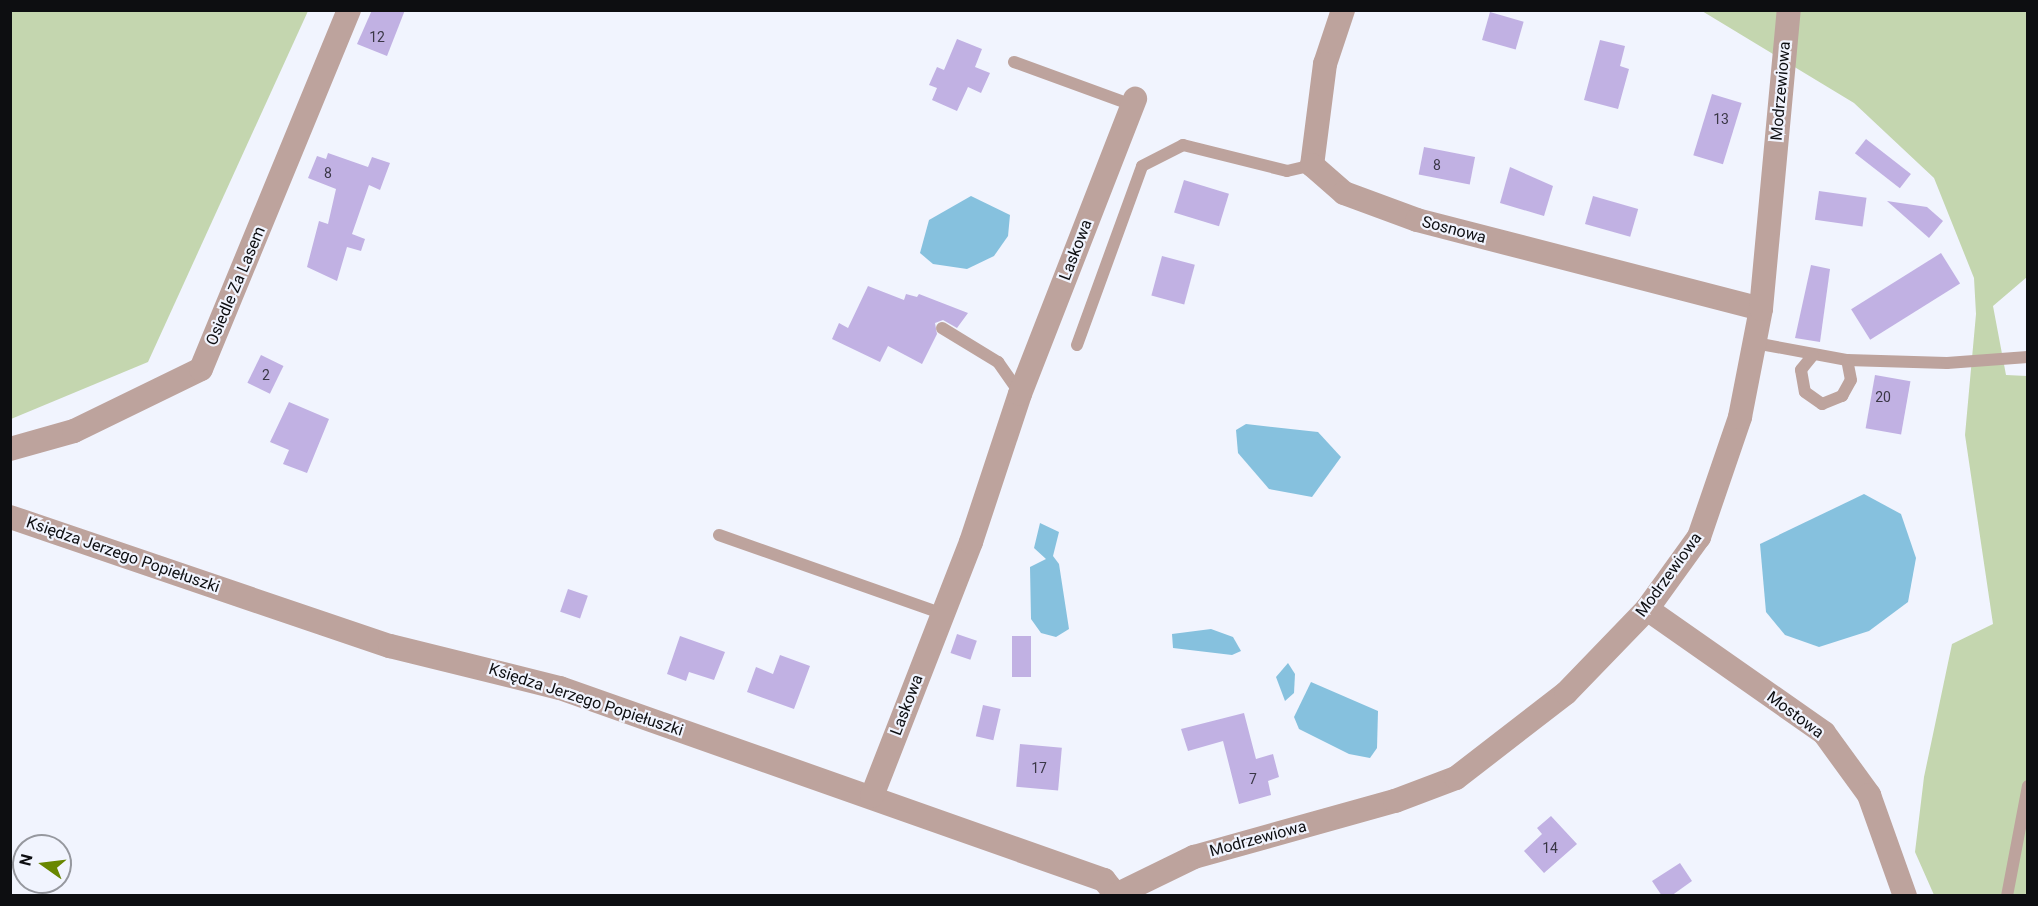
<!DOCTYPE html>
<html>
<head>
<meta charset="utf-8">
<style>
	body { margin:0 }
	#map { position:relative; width:2038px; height:906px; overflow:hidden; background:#f1f4fe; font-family:Roboto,sans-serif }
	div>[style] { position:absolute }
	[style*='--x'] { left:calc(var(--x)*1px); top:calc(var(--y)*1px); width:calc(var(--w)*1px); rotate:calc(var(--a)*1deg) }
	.green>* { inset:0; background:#c4d6af }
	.water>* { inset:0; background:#86c1de }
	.building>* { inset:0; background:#c1b1e3; transform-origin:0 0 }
	.lane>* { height:12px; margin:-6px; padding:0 6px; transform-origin:6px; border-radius:6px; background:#bda39d }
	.street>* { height:24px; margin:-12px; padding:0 12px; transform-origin:12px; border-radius:12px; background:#bda39d }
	span { translate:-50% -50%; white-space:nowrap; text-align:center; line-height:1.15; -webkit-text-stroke:4.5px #f1f4fe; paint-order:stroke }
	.number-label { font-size:14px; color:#3a3746 }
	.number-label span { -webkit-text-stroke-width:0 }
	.street-label { font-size:16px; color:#0d0e11 }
	.frame { position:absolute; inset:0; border:12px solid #0d0e11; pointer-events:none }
	.north { position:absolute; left:12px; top:834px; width:60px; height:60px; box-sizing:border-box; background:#f1f4fe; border:2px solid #96989f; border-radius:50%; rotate:284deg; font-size:16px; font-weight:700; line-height:24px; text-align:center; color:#0d0e11 }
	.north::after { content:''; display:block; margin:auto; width:21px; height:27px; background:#698700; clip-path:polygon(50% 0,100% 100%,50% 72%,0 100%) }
</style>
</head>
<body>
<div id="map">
	<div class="green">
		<i style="clip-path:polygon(11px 10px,308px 11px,148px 362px,11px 419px)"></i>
		<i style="clip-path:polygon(1702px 11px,2027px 11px,2027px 277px,1993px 306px,2006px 375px,2027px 376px,2027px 895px,1934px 895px,1915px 852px,1924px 777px,1952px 644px,1993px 624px,1965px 435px,1976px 314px,1974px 278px,1934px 178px,1854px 103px)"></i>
	</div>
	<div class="water">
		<i style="clip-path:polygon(971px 196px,1010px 215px,1008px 236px,994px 256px,967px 269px,933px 264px,920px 253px,929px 220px)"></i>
		<i style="clip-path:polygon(1246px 424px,1318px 432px,1341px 457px,1312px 497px,1269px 489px,1238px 453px,1236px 430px)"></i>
		<i style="clip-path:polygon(1864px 494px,1901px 514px,1916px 558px,1908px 602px,1869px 631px,1819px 647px,1785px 635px,1766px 612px,1760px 544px)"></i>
		<i style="clip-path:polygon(1040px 523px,1059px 532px,1053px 556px,1059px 564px,1069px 629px,1056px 637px,1041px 633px,1031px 619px,1030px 567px,1046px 559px,1034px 548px)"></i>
		<i style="clip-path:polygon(1211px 629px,1233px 637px,1241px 651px,1232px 655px,1173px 648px,1172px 634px)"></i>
		<i style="clip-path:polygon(1288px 663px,1295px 674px,1294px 693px,1285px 701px,1276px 677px)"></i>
		<i style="clip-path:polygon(1311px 682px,1378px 711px,1377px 748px,1370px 758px,1349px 754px,1299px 729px,1294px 717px)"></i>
	</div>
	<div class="building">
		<i style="clip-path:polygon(372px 10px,405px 10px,387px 56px,357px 44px)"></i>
		<i style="left:1490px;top:12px;width:35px;height:29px;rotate:16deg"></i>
		<i style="clip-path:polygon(957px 39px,982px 49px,975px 67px,990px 73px,981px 93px,968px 87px,957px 111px,932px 100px,937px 88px,929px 85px,937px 67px,944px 70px)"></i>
		<i style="clip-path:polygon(1600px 40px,1625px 46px,1620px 66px,1629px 69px,1618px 109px,1584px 100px)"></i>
		<i style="left:1712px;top:94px;width:31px;height:64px;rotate:17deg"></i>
		<i style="left:1866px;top:139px;width:57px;height:18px;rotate:38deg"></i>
		<i style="left:1424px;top:147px;width:52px;height:28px;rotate:11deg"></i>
		<i style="clip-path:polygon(328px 153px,368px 167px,372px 157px,390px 163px,380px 190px,369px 185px,352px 234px,365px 239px,361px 251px,347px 247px,337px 281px,307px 267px,319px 221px,328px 224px,336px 189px,308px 178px,317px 156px,326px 159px)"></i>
		<i style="clip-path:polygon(1510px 167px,1553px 186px,1544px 216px,1500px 203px)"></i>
		<i style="left:1184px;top:180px;width:47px;height:34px;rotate:17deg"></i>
		<i style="left:1819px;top:191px;width:48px;height:29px;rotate:8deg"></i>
		<i style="left:1593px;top:196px;width:47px;height:29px;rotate:16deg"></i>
		<i style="clip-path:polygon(1887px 201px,1927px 207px,1943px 221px,1929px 238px)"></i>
		<i style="left:1941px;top:253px;width:36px;height:106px;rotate:58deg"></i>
		<i style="left:1162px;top:256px;width:34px;height:41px;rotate:15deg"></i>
		<i style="clip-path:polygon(1811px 265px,1830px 269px,1820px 342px,1795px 338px)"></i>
		<i style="clip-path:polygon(868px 286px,904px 300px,906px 294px,917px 297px,919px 294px,968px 313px,957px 328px,943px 320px,935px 323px,937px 334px,922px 364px,888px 346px,880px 362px,832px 339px,839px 323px,848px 328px)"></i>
		<i style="left:261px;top:355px;width:25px;height:31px;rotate:26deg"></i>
		<i style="left:1875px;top:375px;width:36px;height:54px;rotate:10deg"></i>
		<i style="clip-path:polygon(289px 402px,329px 419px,307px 473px,283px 464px,289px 450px,270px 442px)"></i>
		<i style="left:568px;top:589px;width:21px;height:24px;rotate:19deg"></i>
		<i style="left:957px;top:634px;width:21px;height:20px;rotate:19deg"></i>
		<i style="clip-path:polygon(680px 636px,725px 652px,714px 680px,689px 672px,686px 681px,667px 674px)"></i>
		<i style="left:1012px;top:636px;width:19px;height:41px"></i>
		<i style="clip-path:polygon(780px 655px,810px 666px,794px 709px,747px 692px,756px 667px,773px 674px)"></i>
		<i style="left:983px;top:705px;width:18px;height:32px;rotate:13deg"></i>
		<i style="clip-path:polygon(1244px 713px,1256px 759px,1273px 754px,1279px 777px,1268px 781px,1271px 795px,1239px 804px,1223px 741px,1188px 751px,1181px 729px)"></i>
		<i style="left:1020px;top:744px;width:42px;height:43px;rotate:5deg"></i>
		<i style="clip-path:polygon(1551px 816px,1577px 844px,1544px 873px,1524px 851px,1542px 834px,1537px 828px)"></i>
		<i style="clip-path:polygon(1680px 863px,1692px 881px,1671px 896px,1662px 896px,1652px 881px)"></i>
	</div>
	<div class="lane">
		<i style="--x:1014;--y:62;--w:126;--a:20"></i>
		<i style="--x:942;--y:328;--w:66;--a:31.3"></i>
		<i style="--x:998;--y:362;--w:39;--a:55"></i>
		<i style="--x:1755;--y:343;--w:94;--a:10.5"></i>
		<i style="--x:1847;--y:360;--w:100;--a:1.7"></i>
		<i style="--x:1947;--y:363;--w:81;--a:-4.2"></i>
		<i style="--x:1077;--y:345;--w:190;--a:-70"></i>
		<i style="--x:1142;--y:166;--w:46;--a:-27.1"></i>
		<i style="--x:1183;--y:145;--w:107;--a:14"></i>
		<i style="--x:1287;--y:171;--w:26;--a:-13"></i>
		<i style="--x:1813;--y:355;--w:19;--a:129"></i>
		<i style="--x:1801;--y:370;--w:22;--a:80"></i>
		<i style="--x:1805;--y:392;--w:21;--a:35"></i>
		<i style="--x:1822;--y:404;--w:22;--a:-22"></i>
		<i style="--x:1842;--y:396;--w:18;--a:-61"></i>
		<i style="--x:1851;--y:380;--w:20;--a:-101"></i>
		<i style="--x:719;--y:535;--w:238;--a:19.4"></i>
		<i style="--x:2007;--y:896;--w:112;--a:-79.2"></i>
	</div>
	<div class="street">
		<i style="--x:1343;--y:10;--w:57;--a:108.4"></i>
		<i style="--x:1325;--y:64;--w:102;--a:97.3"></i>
		<i style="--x:1312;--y:165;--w:43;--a:41.2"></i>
		<i style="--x:1344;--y:193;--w:78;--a:20.3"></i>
		<i style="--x:1417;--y:220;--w:355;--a:14.5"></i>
		<i style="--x:10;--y:449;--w:66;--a:-15.7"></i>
		<i style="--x:74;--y:431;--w:141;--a:-26"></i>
		<i style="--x:201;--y:369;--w:388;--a:-67.6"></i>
		<i style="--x:10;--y:517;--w:401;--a:18.8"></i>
		<i style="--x:390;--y:646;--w:175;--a:13.9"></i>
		<i style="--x:560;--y:688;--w:577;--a:19.44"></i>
		<i style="--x:1104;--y:880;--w:19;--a:51"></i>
		<i style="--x:1116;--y:895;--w:87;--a:-26"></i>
		<i style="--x:1194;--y:857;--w:209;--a:-15.6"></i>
		<i style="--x:1395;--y:801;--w:65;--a:-20.7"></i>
		<i style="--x:1456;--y:778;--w:139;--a:-37.7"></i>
		<i style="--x:1566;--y:693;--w:117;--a:-46"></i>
		<i style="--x:1647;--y:609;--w:89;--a:-54.2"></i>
		<i style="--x:1699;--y:537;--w:127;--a:-71.1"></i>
		<i style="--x:1740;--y:417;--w:110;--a:-79"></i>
		<i style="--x:1761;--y:309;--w:300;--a:-84.7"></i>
		<i style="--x:1647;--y:609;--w:216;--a:35"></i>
		<i style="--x:1824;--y:733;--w:77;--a:54"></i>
		<i style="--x:1869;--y:795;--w:107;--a:70.4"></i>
		<i style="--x:872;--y:796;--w:273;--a:-68.7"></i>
		<i style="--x:971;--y:542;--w:156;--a:-71.7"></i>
		<i style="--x:1020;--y:394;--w:317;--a:-68.7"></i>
	</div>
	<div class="number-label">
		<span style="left:377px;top:37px">12</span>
		<span style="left:1721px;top:119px">13</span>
		<span style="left:1437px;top:165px">8</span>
		<span style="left:328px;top:173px">8</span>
		<span style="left:266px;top:375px">2</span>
		<span style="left:1883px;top:397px">20</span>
		<span style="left:1039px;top:768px">17</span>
		<span style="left:1253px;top:779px">7</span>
		<span style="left:1550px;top:848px">14</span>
	</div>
	<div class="street-label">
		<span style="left:1781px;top:91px;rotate:-85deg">Modrzewiowa</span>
		<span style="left:1454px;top:230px;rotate:15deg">Sosnowa</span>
		<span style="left:1076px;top:250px;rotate:-69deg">Laskowa</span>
		<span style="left:236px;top:286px;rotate:-67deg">Osiedle Za Lasem</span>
		<span style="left:123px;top:555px;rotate:19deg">Księdza Jerzego Popiełuszki</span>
		<span style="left:1669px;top:575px;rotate:-54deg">Modrzewiowa</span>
		<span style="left:586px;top:700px;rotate:18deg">Księdza Jerzego Popiełuszki</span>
		<span style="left:907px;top:705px;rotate:-69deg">Laskowa</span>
		<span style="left:1795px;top:715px;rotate:37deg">Mostowa</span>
		<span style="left:1258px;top:839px;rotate:-15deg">Modrzewiowa</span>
	</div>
	<div class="frame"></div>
	<div class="north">N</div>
</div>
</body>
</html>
